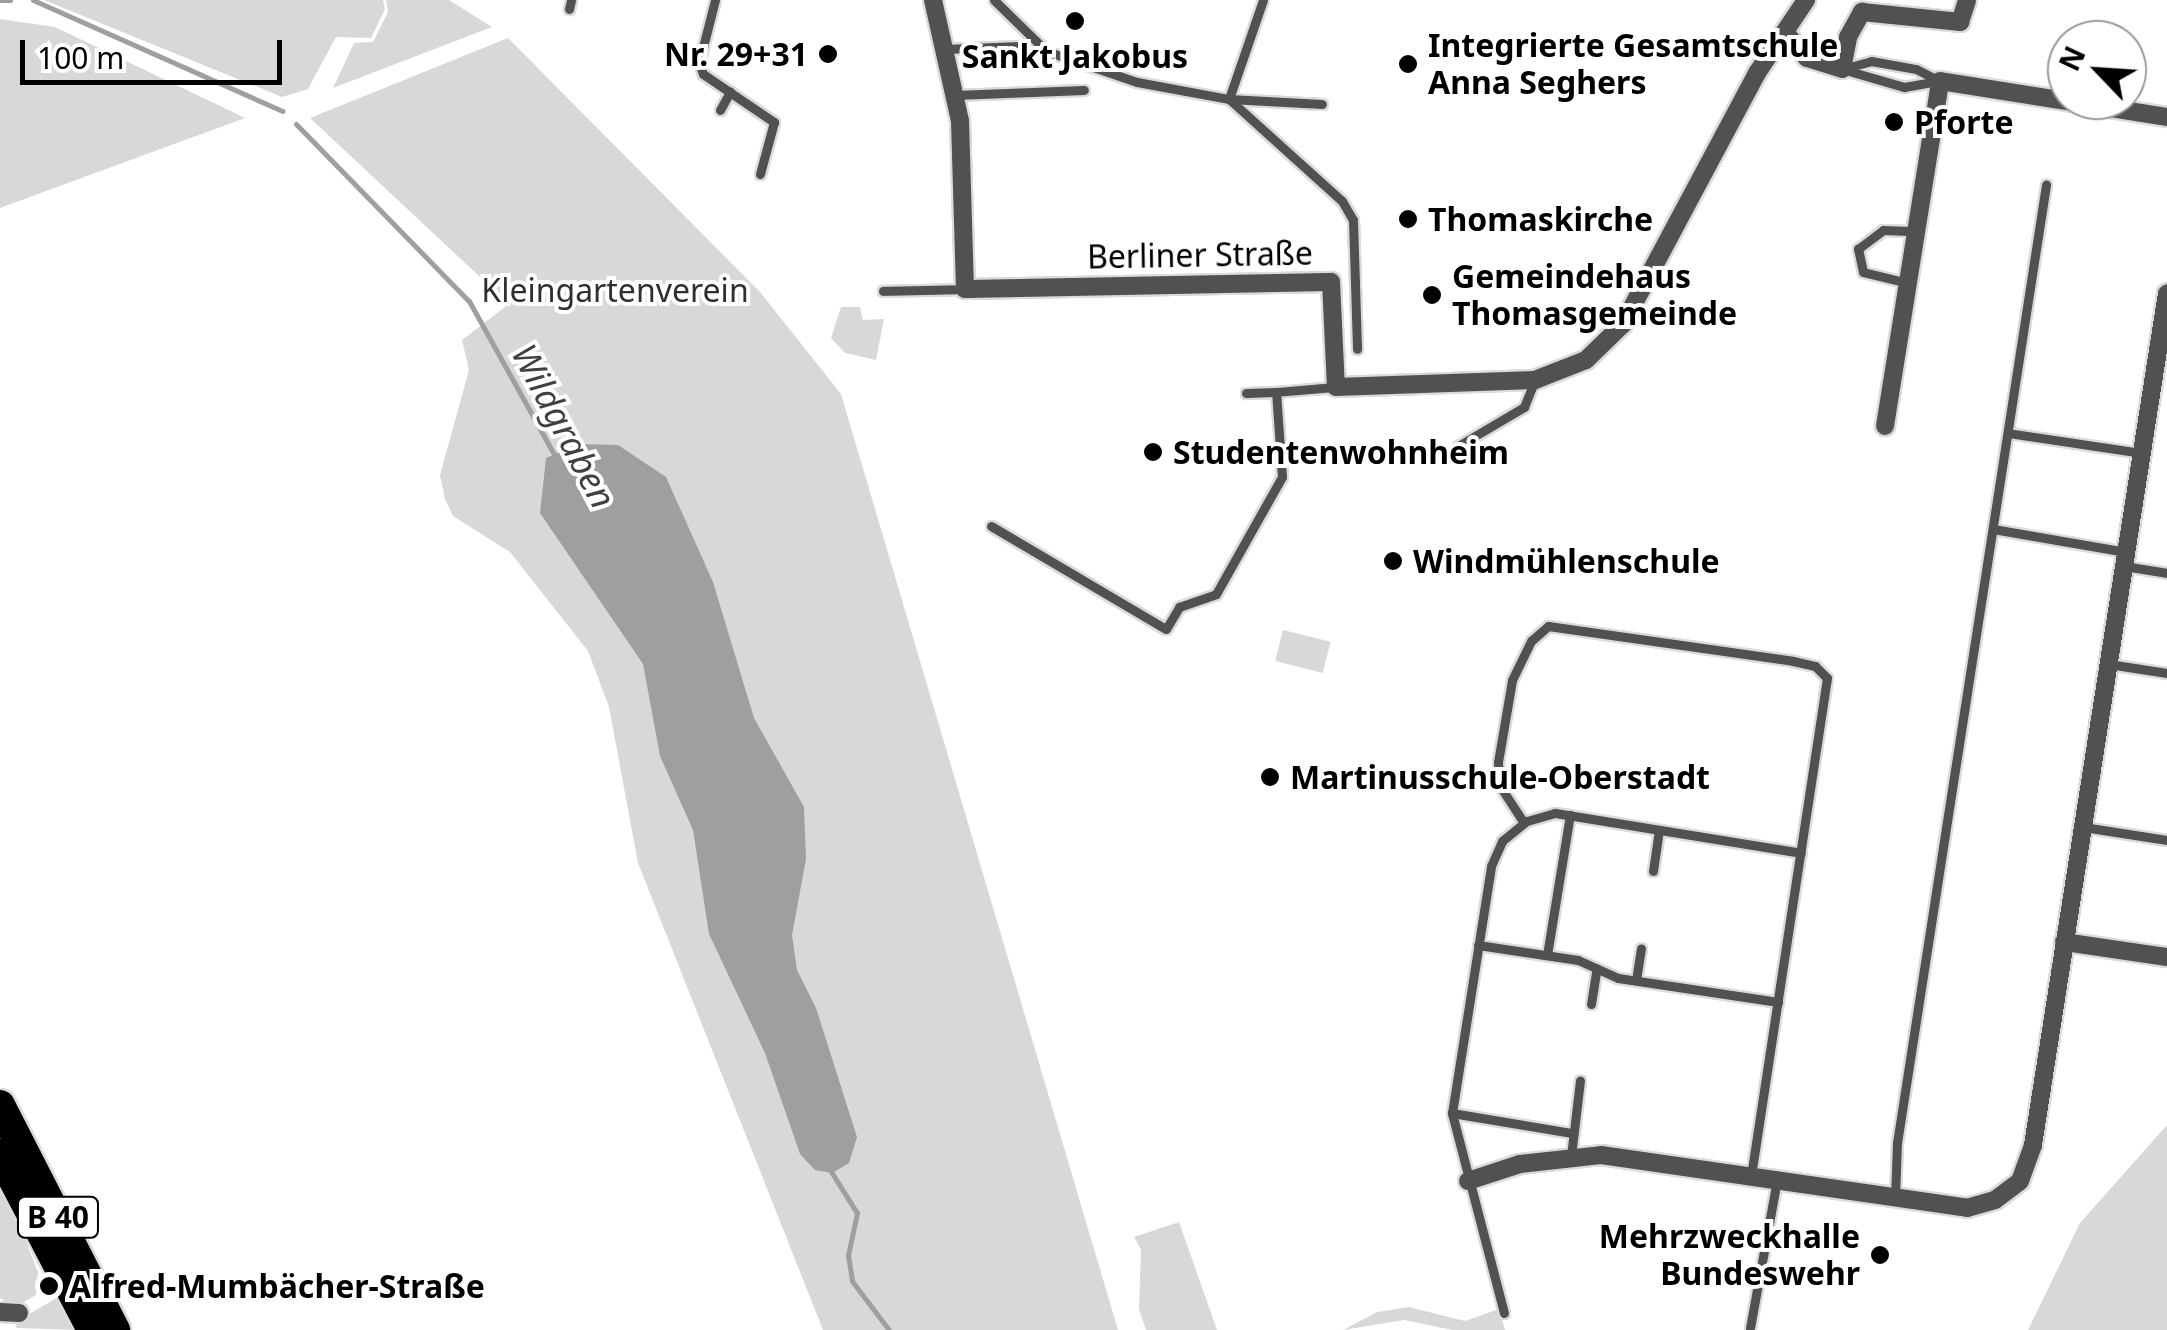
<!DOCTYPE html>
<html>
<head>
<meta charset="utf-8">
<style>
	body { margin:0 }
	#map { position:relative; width:2167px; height:1330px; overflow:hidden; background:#fff; font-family:"Noto Sans",sans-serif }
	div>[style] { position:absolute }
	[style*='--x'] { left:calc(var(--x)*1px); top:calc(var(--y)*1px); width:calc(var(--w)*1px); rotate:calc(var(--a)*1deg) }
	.green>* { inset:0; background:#d8d8d8; transform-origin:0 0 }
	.water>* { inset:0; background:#9f9f9f }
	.stream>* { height:5px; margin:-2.5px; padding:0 2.5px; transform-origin:2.5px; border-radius:2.5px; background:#9f9f9f }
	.roads { filter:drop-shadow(2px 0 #dbdbdb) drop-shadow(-2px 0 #dbdbdb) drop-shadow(0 2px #dbdbdb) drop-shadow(0 -2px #dbdbdb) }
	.lane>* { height:9px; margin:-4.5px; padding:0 4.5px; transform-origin:4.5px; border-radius:4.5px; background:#515151 }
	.street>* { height:18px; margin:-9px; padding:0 9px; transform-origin:9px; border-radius:9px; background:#515151 }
	.highway>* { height:30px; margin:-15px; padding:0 15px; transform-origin:15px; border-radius:15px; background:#000 }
	.dots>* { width:28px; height:28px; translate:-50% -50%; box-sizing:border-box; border:5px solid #fff; border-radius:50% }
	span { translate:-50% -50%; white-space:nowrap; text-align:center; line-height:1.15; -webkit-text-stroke:8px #fff; paint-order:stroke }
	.shield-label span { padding:2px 8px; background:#fff; border:2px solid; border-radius:8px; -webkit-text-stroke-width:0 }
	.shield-label { font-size:30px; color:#000; font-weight:700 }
	.poi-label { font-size:32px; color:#000; font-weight:700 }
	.left { translate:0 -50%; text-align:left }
	.right { translate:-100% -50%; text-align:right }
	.street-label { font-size:32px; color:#000 }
	.park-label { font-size:32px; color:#2f2f2f }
	.water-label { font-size:35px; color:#404040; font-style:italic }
	.north { position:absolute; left:2047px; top:20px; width:100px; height:100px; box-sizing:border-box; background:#fff; border:2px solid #999; border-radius:50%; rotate:295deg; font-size:28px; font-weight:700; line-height:40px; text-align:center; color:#000 }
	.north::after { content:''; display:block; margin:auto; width:35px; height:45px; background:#000; clip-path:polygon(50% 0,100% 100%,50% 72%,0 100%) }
	.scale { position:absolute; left:20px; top:40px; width:262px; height:45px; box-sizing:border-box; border:5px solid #000; border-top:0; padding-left:12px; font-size:30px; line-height:35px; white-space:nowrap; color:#000; -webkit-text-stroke:8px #fff; paint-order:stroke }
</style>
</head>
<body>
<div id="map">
	<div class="green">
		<i style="clip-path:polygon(44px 0,383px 0,385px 9px,371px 38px,336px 37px,308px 89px,282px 97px)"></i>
		<i style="clip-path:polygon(386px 0,449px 0,492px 27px,333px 88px,354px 43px,373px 42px,388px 12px)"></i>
		<i style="clip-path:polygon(0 19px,55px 27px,245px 118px,0 208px)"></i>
		<i style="clip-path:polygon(508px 38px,760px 292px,841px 394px,1118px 1330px,823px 1330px,638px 863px,609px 707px,588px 651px,510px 552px,453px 516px,445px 499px,440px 475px,469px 370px,462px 340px,509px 304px,310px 118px)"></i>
		<i style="clip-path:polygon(841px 307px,860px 307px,863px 320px,884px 319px,876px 360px,845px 353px,831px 338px)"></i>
		<i style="left:1283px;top:630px;width:49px;height:32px;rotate:14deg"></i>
		<i style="clip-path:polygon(2167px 1125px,2167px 1330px,2028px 1330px,2080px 1223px)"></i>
		<i style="clip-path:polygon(0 1177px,38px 1272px,36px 1295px,15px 1307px,0 1298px)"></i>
		<i style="clip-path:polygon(1179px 1222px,1217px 1330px,1146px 1330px,1139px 1309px,1141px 1250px,1134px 1237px)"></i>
		<i style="clip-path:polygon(57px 1298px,80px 1330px,16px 1328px,17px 1321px)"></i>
		<i style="clip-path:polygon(1409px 1307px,1465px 1321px,1499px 1309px,1505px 1330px,1453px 1330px,1404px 1320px,1343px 1330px,1377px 1312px)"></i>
	</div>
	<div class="water">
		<i style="clip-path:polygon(579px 444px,618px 445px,666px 477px,713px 582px,754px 718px,804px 807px,806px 859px,792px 935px,797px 970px,816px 1008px,857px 1137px,849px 1163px,832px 1173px,815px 1170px,800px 1154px,765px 1053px,709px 934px,693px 830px,660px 756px,643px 664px,540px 513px,546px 458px)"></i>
	</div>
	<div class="stream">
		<i style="--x:0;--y:0;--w:10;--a:0"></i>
		<i style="--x:33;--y:0;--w:273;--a:24"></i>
		<i style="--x:296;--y:124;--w:248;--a:45.7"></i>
		<i style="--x:469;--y:301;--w:179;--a:61"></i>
		<i style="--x:830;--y:1170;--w:51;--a:57.9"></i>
		<i style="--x:857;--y:1213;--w:43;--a:102.1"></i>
		<i style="--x:848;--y:1255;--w:26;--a:81"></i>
		<i style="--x:852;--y:1281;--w:61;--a:52.9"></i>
	</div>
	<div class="roads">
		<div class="lane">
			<i style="--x:715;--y:0;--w:65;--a:104.3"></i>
			<i style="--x:699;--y:63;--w:12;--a:70"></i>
			<i style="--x:703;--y:74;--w:86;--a:34.1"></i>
			<i style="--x:774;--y:122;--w:54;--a:105.1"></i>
			<i style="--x:994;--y:0;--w:73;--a:44.4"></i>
			<i style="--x:1046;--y:51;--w:96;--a:18.8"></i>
			<i style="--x:1137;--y:82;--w:94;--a:10.5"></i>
			<i style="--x:1229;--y:99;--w:152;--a:42.1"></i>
			<i style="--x:1342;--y:201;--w:22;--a:60"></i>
			<i style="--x:1353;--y:220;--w:129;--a:88.2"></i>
			<i style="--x:1263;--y:0;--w:105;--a:109"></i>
			<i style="--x:1229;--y:99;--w:93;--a:3.1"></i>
			<i style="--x:569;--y:9;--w:9;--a:-77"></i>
			<i style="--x:944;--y:49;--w:76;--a:-2.3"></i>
			<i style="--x:1842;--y:69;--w:30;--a:-15"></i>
			<i style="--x:1871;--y:61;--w:46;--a:10.1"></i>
			<i style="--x:1916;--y:69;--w:27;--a:27"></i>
			<i style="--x:1842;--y:69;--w:65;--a:16.2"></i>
			<i style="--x:1904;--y:87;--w:34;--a:-10"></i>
			<i style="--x:955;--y:95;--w:129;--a:-2.2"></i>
			<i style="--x:720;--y:110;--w:21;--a:-61"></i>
			<i style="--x:1908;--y:283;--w:46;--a:-166.3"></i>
			<i style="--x:1863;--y:272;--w:24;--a:-102"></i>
			<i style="--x:1858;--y:249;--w:31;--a:-37"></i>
			<i style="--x:1883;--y:230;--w:33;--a:2"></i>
			<i style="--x:883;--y:291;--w:82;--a:-1.4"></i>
			<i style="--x:1246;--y:393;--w:30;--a:-2"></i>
			<i style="--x:2008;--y:433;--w:135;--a:8.5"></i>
			<i style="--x:1458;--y:446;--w:77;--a:-30.6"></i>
			<i style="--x:1524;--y:407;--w:29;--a:-68"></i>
			<i style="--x:991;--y:526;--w:203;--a:30.5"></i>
			<i style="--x:1166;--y:629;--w:26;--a:-59"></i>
			<i style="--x:1179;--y:607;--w:39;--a:-19"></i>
			<i style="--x:1216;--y:594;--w:134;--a:-60.6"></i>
			<i style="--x:1282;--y:477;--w:85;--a:-94"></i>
			<i style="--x:1276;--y:392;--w:60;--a:-4.8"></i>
			<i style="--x:1993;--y:529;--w:135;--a:9.8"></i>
			<i style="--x:2124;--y:566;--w:44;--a:9.2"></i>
			<i style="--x:2108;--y:664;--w:60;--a:8.7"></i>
			<i style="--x:1524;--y:823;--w:44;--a:-123"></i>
			<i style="--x:1500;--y:786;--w:24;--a:-95"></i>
			<i style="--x:1498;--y:762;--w:83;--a:-80.3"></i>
			<i style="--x:1512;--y:680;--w:43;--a:-64"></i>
			<i style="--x:1531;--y:641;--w:23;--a:-41"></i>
			<i style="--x:1548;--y:626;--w:247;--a:8.1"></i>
			<i style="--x:1793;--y:661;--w:23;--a:13"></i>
			<i style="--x:1815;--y:666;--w:17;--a:45"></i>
			<i style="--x:1827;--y:678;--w:504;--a:98.68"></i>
			<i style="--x:2083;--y:827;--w:85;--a:8.8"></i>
			<i style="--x:1653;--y:871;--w:41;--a:-81.7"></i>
			<i style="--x:1478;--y:945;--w:101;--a:8.5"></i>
			<i style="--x:1578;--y:960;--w:44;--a:24.2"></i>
			<i style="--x:1618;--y:978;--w:162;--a:8.5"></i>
			<i style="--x:1547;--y:955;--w:142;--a:-80.7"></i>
			<i style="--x:1636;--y:980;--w:32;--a:-81"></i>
			<i style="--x:1591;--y:1004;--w:36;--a:-81"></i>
			<i style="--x:1452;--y:1113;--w:122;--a:9.5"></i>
			<i style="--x:1571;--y:1156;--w:76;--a:-83.2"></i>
			<i style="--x:1895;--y:1199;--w:56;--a:-88"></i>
			<i style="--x:1897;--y:1143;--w:970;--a:-81.16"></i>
			<i style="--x:1504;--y:1313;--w:207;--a:-104.6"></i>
			<i style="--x:1452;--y:1113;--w:250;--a:-81"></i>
			<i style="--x:1491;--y:866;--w:27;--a:-66"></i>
			<i style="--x:1502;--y:841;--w:32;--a:-39"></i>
			<i style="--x:1527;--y:821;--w:29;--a:-16"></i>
			<i style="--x:1555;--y:813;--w:249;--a:9.2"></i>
			<i style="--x:1750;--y:1328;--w:150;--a:-79.7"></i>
		</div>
		<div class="street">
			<i style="--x:933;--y:0;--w:124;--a:77.4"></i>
			<i style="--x:960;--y:121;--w:168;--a:88.3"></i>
			<i style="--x:965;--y:289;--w:366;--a:-1.1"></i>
			<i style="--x:1331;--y:282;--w:105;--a:87.3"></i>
			<i style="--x:1336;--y:387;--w:199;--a:-2"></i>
			<i style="--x:1535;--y:380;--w:55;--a:-21.4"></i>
			<i style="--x:1586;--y:360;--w:52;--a:-44.2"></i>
			<i style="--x:1623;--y:324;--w:285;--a:-61.9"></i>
			<i style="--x:1757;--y:73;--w:88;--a:-56.1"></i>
			<i style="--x:1785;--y:32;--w:34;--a:50"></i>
			<i style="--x:1807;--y:58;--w:37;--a:17"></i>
			<i style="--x:1842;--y:69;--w:33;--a:-79"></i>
			<i style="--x:1848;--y:37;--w:29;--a:-61"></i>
			<i style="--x:1862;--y:12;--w:99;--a:5.8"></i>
			<i style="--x:1960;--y:22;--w:23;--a:-72"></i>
			<i style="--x:1885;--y:426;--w:349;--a:-80.9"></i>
			<i style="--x:1940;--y:81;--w:230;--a:9"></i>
			<i style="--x:2064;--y:942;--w:104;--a:8.3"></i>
			<i style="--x:1468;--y:1181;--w:55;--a:-18.1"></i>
			<i style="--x:1520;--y:1164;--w:81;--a:-6.3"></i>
			<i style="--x:1601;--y:1155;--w:370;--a:8.2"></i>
			<i style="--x:1967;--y:1208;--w:29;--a:-16"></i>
			<i style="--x:1995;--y:1200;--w:31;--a:-37"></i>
			<i style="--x:2020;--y:1181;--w:38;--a:-70"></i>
			<i style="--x:2033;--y:1145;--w:862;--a:-81.06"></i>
			<i style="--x:0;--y:1312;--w:19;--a:3"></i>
		</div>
		<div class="highway">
			<i style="--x:0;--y:1105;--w:253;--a:62.9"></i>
			<i style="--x:0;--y:1154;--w:199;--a:62.4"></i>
		</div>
	</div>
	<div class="dots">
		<i style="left:1075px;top:21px;background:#000"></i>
		<i style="left:828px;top:54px;background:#000"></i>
		<i style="left:1408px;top:64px;background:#000"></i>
		<i style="left:1894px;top:122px;background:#000"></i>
		<i style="left:1408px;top:219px;background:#000"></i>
		<i style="left:1432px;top:295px;background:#000"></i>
		<i style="left:1153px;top:452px;background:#000"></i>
		<i style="left:1393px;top:561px;background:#000"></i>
		<i style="left:1270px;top:777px;background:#000"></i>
		<i style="left:1880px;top:1255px;background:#000"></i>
		<i style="left:49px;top:1286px;background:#000"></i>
	</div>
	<div class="shield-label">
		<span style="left:58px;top:1217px">B 40</span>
	</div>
	<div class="poi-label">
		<span class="left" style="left:1428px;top:64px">Integrierte Gesamtschule<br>Anna Seghers</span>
		<span class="right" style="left:808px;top:54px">Nr. 29+31</span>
		<span style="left:1075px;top:56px">Sankt Jakobus</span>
		<span class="left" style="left:1914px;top:122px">Pforte</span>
		<span class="left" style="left:1428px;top:219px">Thomaskirche</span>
		<span class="left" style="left:1452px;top:295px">Gemeindehaus<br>Thomasgemeinde</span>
		<span class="left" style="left:1173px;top:452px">Studentenwohnheim</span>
		<span class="left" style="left:1413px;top:561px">Windmühlenschule</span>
		<span class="left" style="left:1290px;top:777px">Martinusschule-Oberstadt</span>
		<span class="right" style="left:1860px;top:1255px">Mehrzweckhalle<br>Bundeswehr</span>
		<span class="left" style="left:69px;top:1286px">Alfred-Mumbächer-Straße</span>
	</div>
	<div class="street-label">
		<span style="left:1200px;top:255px;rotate:-1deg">Berliner Straße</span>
	</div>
	<div class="park-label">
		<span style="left:615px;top:290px">Kleingartenverein</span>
	</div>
	<div class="water-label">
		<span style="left:564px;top:426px;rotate:62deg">Wildgraben</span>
	</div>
	<div class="north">N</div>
	<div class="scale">100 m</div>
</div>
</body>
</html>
